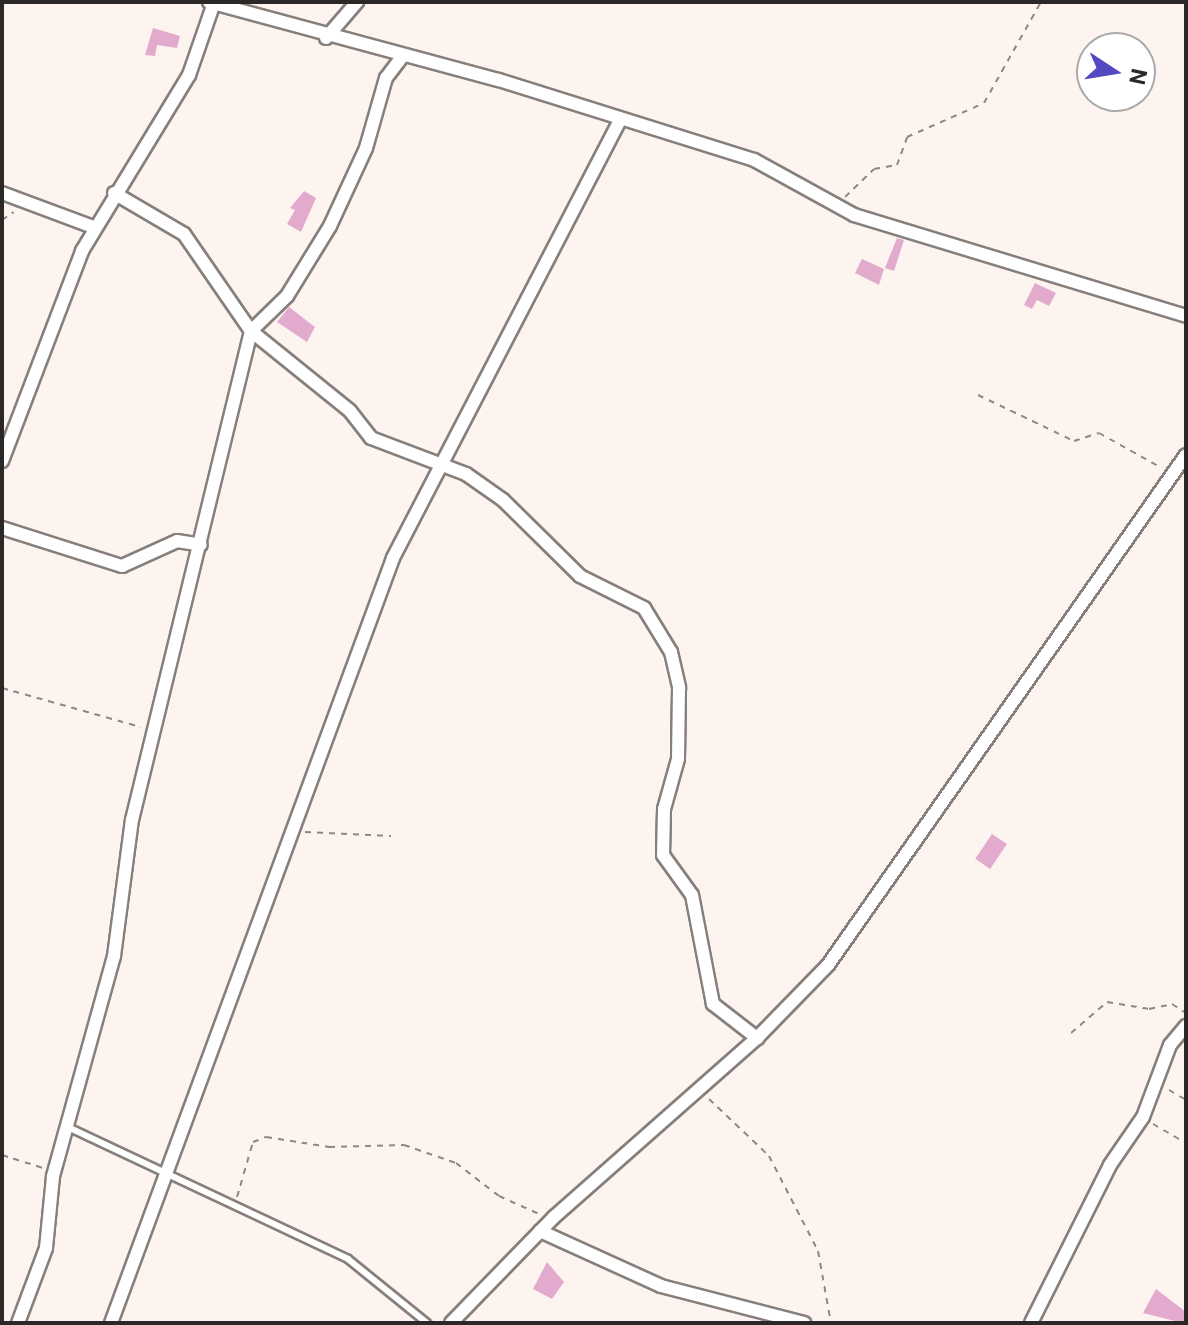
<!DOCTYPE html>
<html>
<head>
<meta charset="utf-8">
<style>
	body { margin:0 }
	#map { position:relative; width:1188px; height:1325px; overflow:hidden; background:#fdf4f0; font-family:Roboto,sans-serif }
	div>[style] { position:absolute }
	[style*='--x'] { left:calc(var(--x)*1px); top:calc(var(--y)*1px); width:calc(var(--w)*1px); rotate:calc(var(--a)*1deg) }
	.building>* { inset:0; background:#e2abcd; transform-origin:0 0 }
	.path>* { height:2px; margin-top:-1px; transform-origin:0; background:repeating-linear-gradient(90deg,#8d8785 0 6px,transparent 0 12px) }
	.roads { filter:drop-shadow(2px 0 #867f7b) drop-shadow(-2px 0 #867f7b) drop-shadow(0 2px #867f7b) drop-shadow(0 -2px #867f7b) }
	.service>* { height:6px; margin:-3px; padding:0 3px; transform-origin:3px; border-radius:3px; background:#fff }
	.minor>* { height:12px; margin:-6px; padding:0 6px; transform-origin:6px; border-radius:6px; background:#fff }
	span { translate:-50% -50%; white-space:nowrap; text-align:center; line-height:1.15; -webkit-text-stroke:6px #fff; paint-order:stroke }
	.frame { position:absolute; inset:0; border:4px solid #2b2827; pointer-events:none }
	.north { position:absolute; left:1076px; top:32px; width:80px; height:80px; box-sizing:border-box; background:#fff; border:2px solid #aaa9a9; border-radius:50%; rotate:102deg; font-size:22px; font-weight:700; line-height:32px; text-align:center; color:#2b2827 }
	.north::after { content:''; display:block; margin:auto; width:28px; height:36px; background:#5349c0; clip-path:polygon(50% 0,100% 100%,50% 72%,0 100%) }
</style>
</head>
<body>
<div id="map">
	<div class="building">
		<i style="clip-path:polygon(153px 28px,180px 36px,177px 48px,157px 45px,155px 56px,145px 55px)"></i>
		<i style="clip-path:polygon(304px 191px,316px 198px,301px 232px,287px 224px,295px 210px,290px 208px)"></i>
		<i style="clip-path:polygon(897px 238px,904px 240px,894px 271px,885px 268px)"></i>
		<i style="clip-path:polygon(862px 259px,884px 269px,879px 285px,855px 273px)"></i>
		<i style="clip-path:polygon(1035px 283px,1056px 293px,1049px 306px,1037px 300px,1032px 309px,1024px 305px)"></i>
		<i style="clip-path:polygon(289px 307px,315px 327px,307px 342px,277px 322px)"></i>
		<i style="left:992px;top:834px;width:18px;height:30px;rotate:34deg"></i>
		<i style="clip-path:polygon(547px 1262px,564px 1282px,552px 1299px,533px 1289px)"></i>
		<i style="clip-path:polygon(1156px 1289px,1186px 1312px,1183px 1323px,1143px 1313px)"></i>
	</div>
	<div class="path">
		<i style="--x:845;--y:197;--w:40;--a:-44"></i>
		<i style="--x:874;--y:169;--w:23;--a:-10"></i>
		<i style="--x:897;--y:165;--w:30;--a:-70"></i>
		<i style="--x:907;--y:137;--w:84;--a:-23.8"></i>
		<i style="--x:984;--y:103;--w:116;--a:-60.6"></i>
		<i style="--x:2;--y:220;--w:14;--a:-34"></i>
		<i style="--x:978;--y:395;--w:106;--a:25.6"></i>
		<i style="--x:1074;--y:441;--w:26;--a:-18"></i>
		<i style="--x:1099;--y:433;--w:72;--a:29.1"></i>
		<i style="--x:2;--y:688;--w:144;--a:15.7"></i>
		<i style="--x:305;--y:832;--w:86;--a:2.7"></i>
		<i style="--x:1071;--y:1033;--w:48;--a:-40.7"></i>
		<i style="--x:1107;--y:1002;--w:43;--a:9.5"></i>
		<i style="--x:1149;--y:1009;--w:24;--a:-12"></i>
		<i style="--x:1172;--y:1004;--w:17;--a:33"></i>
		<i style="--x:1169;--y:1090;--w:20;--a:30"></i>
		<i style="--x:709;--y:1099;--w:83;--a:43.5"></i>
		<i style="--x:769;--y:1156;--w:107;--a:62.7"></i>
		<i style="--x:818;--y:1251;--w:73;--a:79.8"></i>
		<i style="--x:1153;--y:1124;--w:36;--a:30"></i>
		<i style="--x:2;--y:1155;--w:43;--a:17.6"></i>
		<i style="--x:237;--y:1197;--w:57;--a:-73.8"></i>
		<i style="--x:253;--y:1142;--w:14;--a:-21"></i>
		<i style="--x:266;--y:1137;--w:64;--a:9"></i>
		<i style="--x:329;--y:1147;--w:75;--a:-1.5"></i>
		<i style="--x:404;--y:1145;--w:55;--a:19.1"></i>
		<i style="--x:456;--y:1163;--w:54;--a:37.5"></i>
		<i style="--x:499;--y:1196;--w:44;--a:24.2"></i>
	</div>
	<div class="roads">
		<div class="service">
			<i style="--x:70;--y:1128;--w:307;--a:25.2"></i>
			<i style="--x:348;--y:1259;--w:102;--a:39"></i>
		</div>
		<div class="minor">
			<i style="--x:209;--y:2;--w:300;--a:15.1"></i>
			<i style="--x:499;--y:80;--w:267;--a:17.4"></i>
			<i style="--x:754;--y:160;--w:114;--a:28.8"></i>
			<i style="--x:854;--y:215;--w:347;--a:16.9"></i>
			<i style="--x:326;--y:38;--w:48;--a:-49.3"></i>
			<i style="--x:2;--y:193;--w:97;--a:20.5"></i>
			<i style="--x:114;--y:193;--w:81;--a:30.4"></i>
			<i style="--x:184;--y:234;--w:118;--a:55.4"></i>
			<i style="--x:251;--y:331;--w:127;--a:38.9"></i>
			<i style="--x:350;--y:411;--w:34;--a:52"></i>
			<i style="--x:371;--y:438;--w:102;--a:20.8"></i>
			<i style="--x:466;--y:474;--w:45;--a:35.1"></i>
			<i style="--x:503;--y:500;--w:108;--a:44.6"></i>
			<i style="--x:580;--y:576;--w:72;--a:26.6"></i>
			<i style="--x:644;--y:608;--w:52;--a:58.5"></i>
			<i style="--x:671;--y:652;--w:37;--a:77"></i>
			<i style="--x:679;--y:688;--w:71;--a:90.8"></i>
			<i style="--x:678;--y:759;--w:52;--a:105.6"></i>
			<i style="--x:664;--y:809;--w:46;--a:91.2"></i>
			<i style="--x:663;--y:855;--w:49;--a:54.1"></i>
			<i style="--x:692;--y:895;--w:111;--a:79.1"></i>
			<i style="--x:713;--y:1004;--w:56;--a:37.7"></i>
			<i style="--x:2;--y:461;--w:225;--a:-69.1"></i>
			<i style="--x:82;--y:251;--w:206;--a:-58.7"></i>
			<i style="--x:189;--y:75;--w:76;--a:-70.9"></i>
			<i style="--x:2;--y:528;--w:126;--a:17.6"></i>
			<i style="--x:122;--y:566;--w:60;--a:-24.4"></i>
			<i style="--x:177;--y:541;--w:24;--a:9"></i>
			<i style="--x:540;--y:1231;--w:133;--a:24.4"></i>
			<i style="--x:661;--y:1286;--w:148;--a:14.5"></i>
			<i style="--x:18;--y:1323;--w:80;--a:-69.5"></i>
			<i style="--x:46;--y:1248;--w:72;--a:-84.4"></i>
			<i style="--x:53;--y:1176;--w:228;--a:-74.5"></i>
			<i style="--x:114;--y:956;--w:137;--a:-82.5"></i>
			<i style="--x:132;--y:820;--w:503;--a:-76.32"></i>
			<i style="--x:251;--y:331;--w:50;--a:-44.2"></i>
			<i style="--x:287;--y:296;--w:82;--a:-58.4"></i>
			<i style="--x:330;--y:226;--w:86;--a:-65.2"></i>
			<i style="--x:366;--y:148;--w:73;--a:-74.1"></i>
			<i style="--x:386;--y:78;--w:25;--a:-53"></i>
			<i style="--x:111;--y:1323;--w:815;--a:-69.76"></i>
			<i style="--x:393;--y:558;--w:493;--a:-62.6"></i>
			<i style="--x:451;--y:1323;--w:148;--a:-45.8"></i>
			<i style="--x:554;--y:1217;--w:271;--a:-41.4"></i>
			<i style="--x:757;--y:1038;--w:102;--a:-45.8"></i>
			<i style="--x:828;--y:965;--w:623;--a:-54.93"></i>
			<i style="--x:1031;--y:1323;--w:177;--a:-63.4"></i>
			<i style="--x:1110;--y:1165;--w:58;--a:-55.5"></i>
			<i style="--x:1143;--y:1117;--w:77;--a:-69.4"></i>
			<i style="--x:1170;--y:1045;--w:25;--a:-50"></i>
		</div>
	</div>
	<div class="frame"></div>
	<div class="north">N</div>
</div>
</body>
</html>
